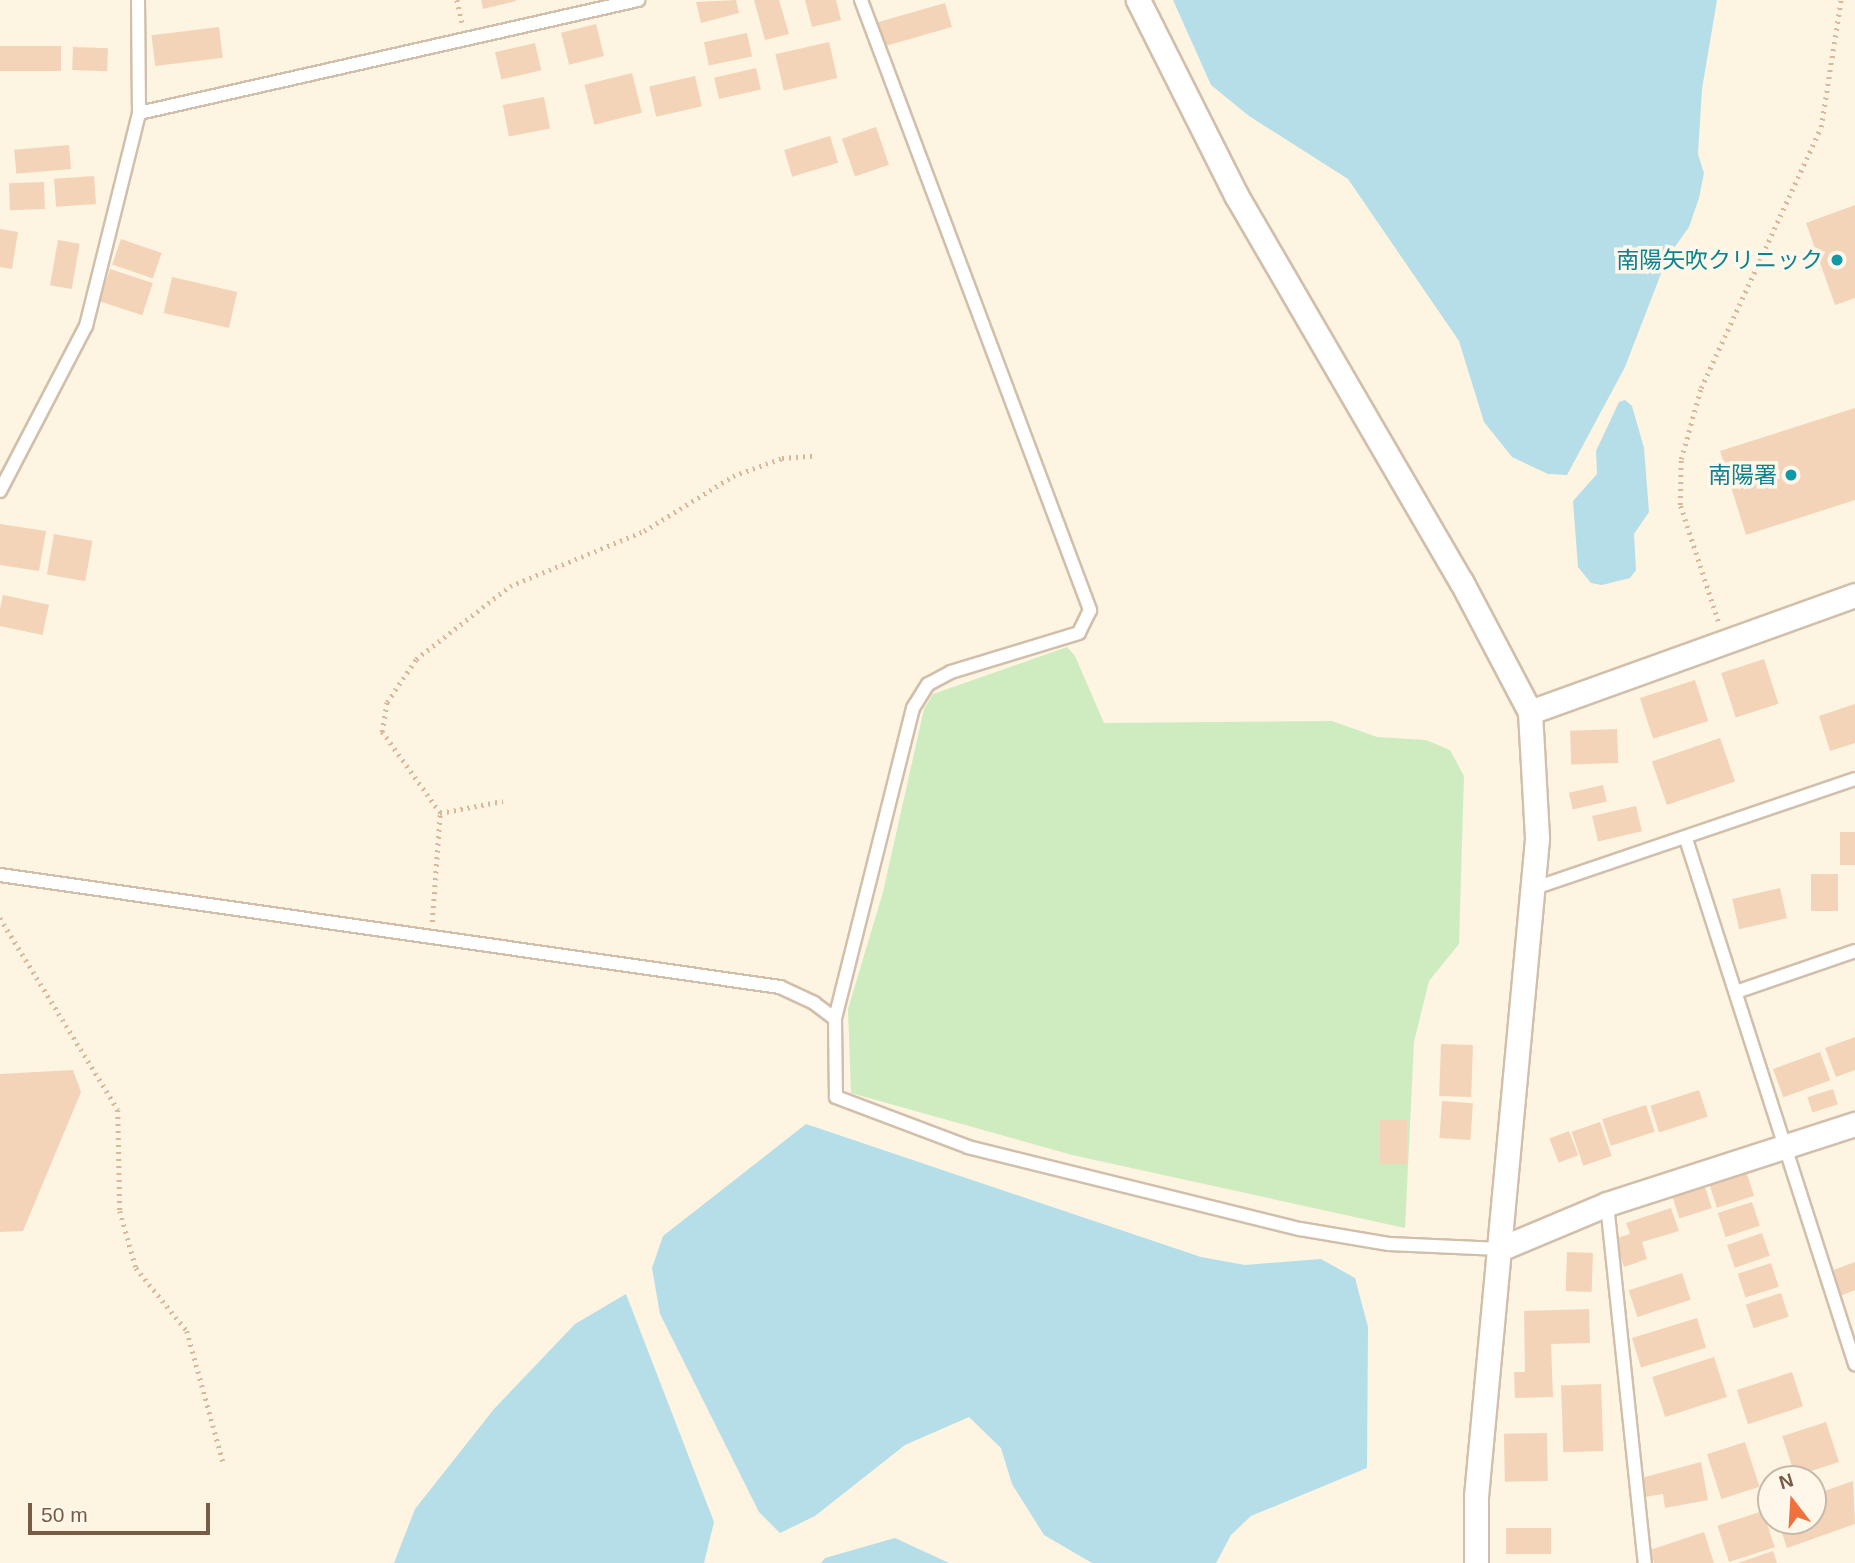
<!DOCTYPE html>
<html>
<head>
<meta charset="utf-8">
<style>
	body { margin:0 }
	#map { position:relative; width:1855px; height:1563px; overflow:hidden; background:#fdf4e2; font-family:Arial,"Noto Sans JP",sans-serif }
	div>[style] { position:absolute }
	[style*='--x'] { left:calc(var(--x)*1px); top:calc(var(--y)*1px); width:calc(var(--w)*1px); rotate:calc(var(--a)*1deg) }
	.green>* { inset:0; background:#cfecc0 }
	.water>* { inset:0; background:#b6dee8 }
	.building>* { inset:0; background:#f4d4b8; transform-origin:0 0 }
	.path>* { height:4.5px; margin-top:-2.25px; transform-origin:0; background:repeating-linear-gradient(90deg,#d9b79b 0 2px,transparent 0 7px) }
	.roads { filter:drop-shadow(2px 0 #d1bfab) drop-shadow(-2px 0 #d1bfab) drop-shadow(0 2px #d1bfab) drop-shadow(0 -2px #d1bfab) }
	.service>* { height:12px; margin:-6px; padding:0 6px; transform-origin:6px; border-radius:6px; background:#fff }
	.minor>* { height:23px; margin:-11.5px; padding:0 11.5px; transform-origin:11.5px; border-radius:11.5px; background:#fff }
	.dots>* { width:19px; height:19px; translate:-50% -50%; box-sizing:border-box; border:4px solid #fff8ea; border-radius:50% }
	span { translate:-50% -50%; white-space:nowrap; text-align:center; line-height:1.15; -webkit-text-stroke:7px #fff8ea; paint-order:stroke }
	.culture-label { font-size:23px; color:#0d838f }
	.right { translate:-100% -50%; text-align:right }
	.north { position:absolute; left:1757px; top:1465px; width:70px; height:70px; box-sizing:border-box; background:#fff8ea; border:2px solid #c9b9a9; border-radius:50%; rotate:343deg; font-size:19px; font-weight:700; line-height:28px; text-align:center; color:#775b47 }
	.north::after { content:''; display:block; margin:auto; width:24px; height:32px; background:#ef7140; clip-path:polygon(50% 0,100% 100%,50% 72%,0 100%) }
	.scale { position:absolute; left:28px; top:1503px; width:182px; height:32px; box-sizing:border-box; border:4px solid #775b47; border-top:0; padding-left:9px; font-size:21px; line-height:24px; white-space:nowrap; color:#775b47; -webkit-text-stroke:5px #fff8ea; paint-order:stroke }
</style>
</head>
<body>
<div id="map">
	<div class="green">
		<i style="clip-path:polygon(1067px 647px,1075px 656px,1104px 723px,1332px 721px,1377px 737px,1426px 740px,1450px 750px,1464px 776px,1459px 944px,1429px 981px,1414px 1042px,1405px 1228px,1072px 1155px,851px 1093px,848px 1009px,883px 892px,924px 709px,933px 694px)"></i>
	</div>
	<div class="water">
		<i style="clip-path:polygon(1173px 0,1717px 0,1702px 89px,1698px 154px,1704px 173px,1699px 198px,1689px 227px,1667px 258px,1625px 367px,1567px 475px,1548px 474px,1512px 457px,1484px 422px,1459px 341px,1348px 179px,1249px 116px,1211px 85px)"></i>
		<i style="clip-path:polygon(1625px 400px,1632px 406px,1644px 448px,1649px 512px,1634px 534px,1636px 570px,1630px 578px,1602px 585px,1591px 583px,1578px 567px,1573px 501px,1597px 474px,1596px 451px,1619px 402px)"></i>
		<i style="clip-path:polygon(806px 1124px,1201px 1257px,1245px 1265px,1321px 1259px,1355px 1278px,1368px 1327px,1367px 1468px,1251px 1516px,1231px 1535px,1216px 1563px,1092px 1563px,1044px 1535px,1012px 1484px,1001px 1448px,969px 1417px,905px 1445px,815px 1516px,780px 1533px,759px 1512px,660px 1314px,652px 1268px,663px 1236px)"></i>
		<i style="clip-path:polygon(626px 1294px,714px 1522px,704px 1563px,394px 1563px,415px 1509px,494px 1409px,575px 1324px)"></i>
		<i style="clip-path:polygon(895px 1538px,949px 1563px,821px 1563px,825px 1558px)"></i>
	</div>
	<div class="building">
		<i style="clip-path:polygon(481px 0,516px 0,516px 1px,483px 9px)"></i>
		<i style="clip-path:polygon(736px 0,739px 13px,701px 23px,696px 2px)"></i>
		<i style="clip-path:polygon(754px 0,779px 0,789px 34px,765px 40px)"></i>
		<i style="clip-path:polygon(805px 0,836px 0,841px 20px,812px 27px)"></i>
		<i style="left:945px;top:3px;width:25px;height:70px;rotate:74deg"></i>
		<i style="left:596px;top:24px;width:33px;height:36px;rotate:76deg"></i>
		<i style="left:219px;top:27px;width:31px;height:68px;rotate:83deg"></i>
		<i style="left:747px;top:33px;width:24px;height:44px;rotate:78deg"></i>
		<i style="left:829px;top:42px;width:37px;height:55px;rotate:77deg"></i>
		<i style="left:535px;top:43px;width:28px;height:41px;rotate:77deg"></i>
		<i style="left:61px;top:46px;width:25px;height:61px;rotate:90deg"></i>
		<i style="left:73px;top:47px;width:35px;height:23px;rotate:2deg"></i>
		<i style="left:756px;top:68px;width:22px;height:43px;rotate:77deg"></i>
		<i style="left:632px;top:73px;width:41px;height:49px;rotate:76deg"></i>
		<i style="left:695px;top:76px;width:31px;height:47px;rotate:77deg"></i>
		<i style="left:544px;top:97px;width:32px;height:42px;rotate:79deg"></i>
		<i style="left:876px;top:127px;width:40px;height:36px;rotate:71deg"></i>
		<i style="left:830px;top:136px;width:28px;height:48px;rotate:73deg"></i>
		<i style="left:69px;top:145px;width:24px;height:55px;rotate:85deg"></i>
		<i style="left:94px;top:176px;width:28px;height:40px;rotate:86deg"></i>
		<i style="left:44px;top:182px;width:27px;height:35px;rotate:88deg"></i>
		<i style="clip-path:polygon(1855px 205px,1855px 298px,1835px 305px,1806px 223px)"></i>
		<i style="clip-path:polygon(0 229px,18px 232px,12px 269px,0 267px)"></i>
		<i style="left:121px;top:239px;width:43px;height:27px;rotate:19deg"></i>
		<i style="left:58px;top:240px;width:22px;height:46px;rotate:10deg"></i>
		<i style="left:110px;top:269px;width:45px;height:34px;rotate:18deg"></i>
		<i style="left:172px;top:277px;width:67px;height:37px;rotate:13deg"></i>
		<i style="clip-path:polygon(1855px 408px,1855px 500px,1746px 535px,1720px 451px)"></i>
		<i style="clip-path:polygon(0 524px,46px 531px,39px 571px,0 565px)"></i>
		<i style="left:54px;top:534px;width:39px;height:41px;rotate:10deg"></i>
		<i style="left:3px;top:595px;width:47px;height:31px;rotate:12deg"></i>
		<i style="left:1764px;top:659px;width:47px;height:45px;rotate:72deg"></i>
		<i style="left:1695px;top:680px;width:43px;height:58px;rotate:72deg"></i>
		<i style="clip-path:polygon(1855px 704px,1855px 743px,1830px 751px,1819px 716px)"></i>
		<i style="left:1617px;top:729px;width:34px;height:47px;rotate:88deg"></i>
		<i style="left:1720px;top:738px;width:46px;height:72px;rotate:71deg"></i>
		<i style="left:1603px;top:785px;width:17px;height:35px;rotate:77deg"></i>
		<i style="left:1636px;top:806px;width:26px;height:45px;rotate:77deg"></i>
		<i style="left:1840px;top:832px;width:15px;height:33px"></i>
		<i style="left:1811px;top:874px;width:27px;height:37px"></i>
		<i style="left:1780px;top:888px;width:31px;height:49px;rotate:77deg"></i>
		<i style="clip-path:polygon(1855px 1037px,1855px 1070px,1836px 1077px,1825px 1048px)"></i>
		<i style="left:1441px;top:1044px;width:32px;height:52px;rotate:2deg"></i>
		<i style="left:1820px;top:1052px;width:30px;height:50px;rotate:70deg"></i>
		<i style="clip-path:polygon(73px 1070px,81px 1092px,23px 1231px,0 1232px,0 1074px)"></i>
		<i style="left:1833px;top:1089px;width:16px;height:27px;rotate:72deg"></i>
		<i style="left:1699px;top:1090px;width:28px;height:51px;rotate:72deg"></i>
		<i style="left:1442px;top:1101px;width:31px;height:37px;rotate:4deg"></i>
		<i style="left:1646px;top:1105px;width:28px;height:46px;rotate:72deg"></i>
		<i style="left:1380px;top:1120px;width:27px;height:44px"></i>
		<i style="left:1600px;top:1122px;width:36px;height:30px;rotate:71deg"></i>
		<i style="left:1569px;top:1131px;width:26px;height:21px;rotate:69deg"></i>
		<i style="left:1746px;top:1171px;width:26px;height:39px;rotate:72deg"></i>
		<i style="left:1705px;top:1187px;width:22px;height:34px;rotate:72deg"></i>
		<i style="left:1752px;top:1202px;width:25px;height:36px;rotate:72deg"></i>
		<i style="clip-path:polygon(1671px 1208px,1679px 1231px,1642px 1242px,1647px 1259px,1624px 1267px,1614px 1239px,1630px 1234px,1626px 1223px)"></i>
		<i style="left:1762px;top:1233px;width:24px;height:37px;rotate:71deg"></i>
		<i style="left:1567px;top:1252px;width:26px;height:39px;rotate:2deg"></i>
		<i style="clip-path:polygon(1855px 1262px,1855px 1290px,1840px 1296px,1831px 1271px)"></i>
		<i style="left:1771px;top:1263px;width:25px;height:35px;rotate:72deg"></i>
		<i style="left:1682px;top:1273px;width:28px;height:56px;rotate:72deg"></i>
		<i style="left:1781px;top:1293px;width:25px;height:37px;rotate:72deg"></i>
		<i style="clip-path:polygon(1589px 1309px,1590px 1343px,1551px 1344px,1553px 1397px,1515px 1398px,1514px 1372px,1525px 1372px,1524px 1311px)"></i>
		<i style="left:1697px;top:1318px;width:31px;height:68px;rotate:73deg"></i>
		<i style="left:1714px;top:1357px;width:42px;height:65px;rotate:72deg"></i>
		<i style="left:1792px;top:1372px;width:36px;height:58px;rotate:72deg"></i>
		<i style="left:1601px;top:1384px;width:67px;height:40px;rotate:88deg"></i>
		<i style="left:1826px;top:1422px;width:42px;height:46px;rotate:72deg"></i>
		<i style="left:1547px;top:1433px;width:48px;height:43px;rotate:89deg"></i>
		<i style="left:1745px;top:1442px;width:47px;height:40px;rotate:72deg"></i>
		<i style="clip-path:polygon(1701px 1462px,1708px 1500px,1665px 1508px,1663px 1494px,1645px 1497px,1641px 1478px)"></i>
		<i style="clip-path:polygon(1853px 1481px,1855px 1524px,1787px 1548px,1778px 1521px,1813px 1521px,1813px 1495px)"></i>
		<i style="left:1763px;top:1511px;width:38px;height:48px;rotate:72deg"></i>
		<i style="left:1551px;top:1528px;width:26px;height:45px;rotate:90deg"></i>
		<i style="clip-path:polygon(1704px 1532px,1714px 1563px,1654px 1563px,1650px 1550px)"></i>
		<i style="clip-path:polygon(1773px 1551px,1777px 1563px,1738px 1563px)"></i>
	</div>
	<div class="path">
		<i style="--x:457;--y:0;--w:23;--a:77"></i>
		<i style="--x:1718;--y:621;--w:122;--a:-108.1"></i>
		<i style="--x:1680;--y:505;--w:46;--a:-88.8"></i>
		<i style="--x:1681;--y:459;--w:74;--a:-74.3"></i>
		<i style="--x:1701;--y:388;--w:287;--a:-65.3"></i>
		<i style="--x:1821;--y:127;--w:129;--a:-81.1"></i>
		<i style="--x:440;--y:813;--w:64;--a:-10.8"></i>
		<i style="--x:0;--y:918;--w:225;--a:58.4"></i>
		<i style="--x:118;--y:1110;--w:101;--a:88.9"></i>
		<i style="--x:120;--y:1211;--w:59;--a:74.3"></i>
		<i style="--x:136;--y:1268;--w:81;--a:51"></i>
		<i style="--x:187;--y:1331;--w:136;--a:74.6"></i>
		<i style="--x:432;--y:922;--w:109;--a:-85.8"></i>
		<i style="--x:440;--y:813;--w:100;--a:-125.6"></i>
		<i style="--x:382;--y:732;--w:30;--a:-81"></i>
		<i style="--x:387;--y:702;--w:52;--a:-56"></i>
		<i style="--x:416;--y:659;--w:119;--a:-37.8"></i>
		<i style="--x:510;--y:586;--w:145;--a:-22.3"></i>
		<i style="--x:644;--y:531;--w:105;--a:-31.7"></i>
		<i style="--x:733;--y:476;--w:52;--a:-20.2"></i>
		<i style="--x:782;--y:458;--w:31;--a:-4"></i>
	</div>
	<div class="roads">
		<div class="service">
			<i style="--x:861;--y:0;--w:652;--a:69.42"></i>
			<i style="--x:1090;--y:610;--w:25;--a:116"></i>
			<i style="--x:1079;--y:633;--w:134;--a:163.1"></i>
			<i style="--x:951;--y:672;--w:26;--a:152"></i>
			<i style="--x:928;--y:684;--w:28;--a:122"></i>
			<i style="--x:913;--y:708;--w:321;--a:104.1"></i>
			<i style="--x:835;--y:1019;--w:78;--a:89.3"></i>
			<i style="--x:836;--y:1097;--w:141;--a:20.7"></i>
			<i style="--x:968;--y:1147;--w:342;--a:13.9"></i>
			<i style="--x:1300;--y:1229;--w:90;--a:9.6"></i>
			<i style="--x:1389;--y:1244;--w:111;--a:2.6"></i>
			<i style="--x:139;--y:113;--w:512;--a:-12.76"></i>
			<i style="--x:0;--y:491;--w:186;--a:-62.5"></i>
			<i style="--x:86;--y:326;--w:219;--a:-76"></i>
			<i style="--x:139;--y:113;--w:113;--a:-90.5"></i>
			<i style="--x:1686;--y:839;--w:552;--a:72.16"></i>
			<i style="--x:0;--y:875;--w:788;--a:8.17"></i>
			<i style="--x:780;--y:987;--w:38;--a:25"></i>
			<i style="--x:814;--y:1003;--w:26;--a:37"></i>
			<i style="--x:1532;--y:889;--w:341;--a:-18.8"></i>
			<i style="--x:1736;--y:992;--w:126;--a:-19"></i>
			<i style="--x:1607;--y:1204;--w:361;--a:84"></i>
		</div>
		<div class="minor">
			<i style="--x:1138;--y:0;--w:218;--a:63.3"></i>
			<i style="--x:1236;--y:195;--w:447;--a:59.8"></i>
			<i style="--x:1461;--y:581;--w:148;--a:62.2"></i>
			<i style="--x:1530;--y:712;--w:127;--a:86.8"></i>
			<i style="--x:1537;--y:839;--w:661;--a:95.3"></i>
			<i style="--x:1476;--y:1497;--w:66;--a:90"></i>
			<i style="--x:1530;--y:712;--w:345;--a:-19.8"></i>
			<i style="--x:1500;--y:1249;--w:116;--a:-22.8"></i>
			<i style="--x:1607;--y:1204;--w:261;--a:-17.9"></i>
		</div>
	</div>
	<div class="dots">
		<i style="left:1837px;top:260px;background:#0f9aa8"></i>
		<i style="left:1791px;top:475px;background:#0f9aa8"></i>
	</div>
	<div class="culture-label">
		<span class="right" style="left:1823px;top:260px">南陽矢吹クリニック</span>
		<span class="right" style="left:1777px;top:475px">南陽署</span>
	</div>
	<div class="north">N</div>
	<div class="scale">50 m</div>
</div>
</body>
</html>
